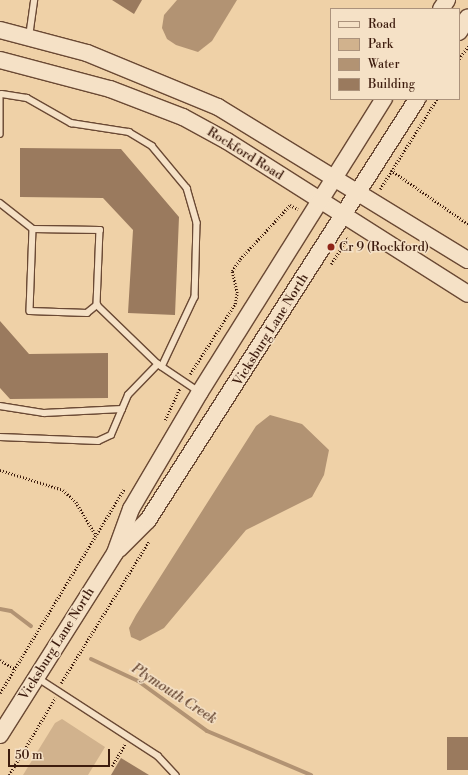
<!DOCTYPE html>
<html>
<head>
<meta charset="utf-8">
<style>
	body { margin:0 }
	#map { position:relative; width:468px; height:775px; overflow:hidden; background:#efd1a7; font-family:"Libre Bodoni",serif }
	div>[style] { position:absolute }
	[style*='--x'] { left:calc(var(--x)*1px); top:calc(var(--y)*1px); width:calc(var(--w)*1px); rotate:calc(var(--a)*1deg) }
	.green>* { inset:0; background:#d1b28d }
	.water>* { inset:0; background:#b29373 }
	.stream>* { height:4px; margin:-2px; padding:0 2px; transform-origin:2px; border-radius:2px; background:#b29373 }
	.building>* { inset:0; background:#9a7a5e; transform-origin:0 0 }
	.path>* { height:2.5px; margin-top:-1.25px; transform-origin:0; background:repeating-linear-gradient(90deg,#3d1c0e 0 1px,transparent 0 3px) }
	.roads { filter:drop-shadow(1px 0 #6a4934) drop-shadow(-1px 0 #6a4934) drop-shadow(0 1px #6a4934) drop-shadow(0 -1px #6a4934) }
	.lane>* { height:5.5px; margin:-2.75px; padding:0 2.75px; transform-origin:2.75px; border-radius:2.75px; background:#f5e1c6 }
	.secondary>* { height:16px; margin:-8px; padding:0 8px; transform-origin:8px; border-radius:8px; background:#f5e1c6 }
	.dots>* { width:11px; height:11px; translate:-50% -50%; box-sizing:border-box; border:2px solid #f5e1c6; border-radius:50% }
	span { translate:-50% -50%; white-space:nowrap; text-align:center; line-height:1.15; -webkit-text-stroke:3px #f5e1c6; paint-order:stroke }
	.street-label { font-size:13px; color:#3d1c0e }
	.poi-label { font-size:13px; color:#3d1c0e }
	.left { translate:0 -50%; text-align:left }
	.water-label { font-size:14px; color:#664631; font-style:italic }
	.legend { position:absolute; left:330px; top:8px; width:130px; height:92px; box-sizing:border-box; background:#f5e1c6; border:1px solid #ab927c; margin:0; padding:5px 7px; list-style:none; font-size:12px; color:#3d1c0e }
	.legend li { display:flex; align-items:center; gap:8px; height:20px }
	.legend b { width:20px; border:1px solid #ab927c }
	.scale { position:absolute; left:8px; top:749px; width:102px; height:18px; box-sizing:border-box; border:2px solid #3d1c0e; border-top:0; padding-left:5px; font-size:12px; line-height:14px; white-space:nowrap; color:#3d1c0e; -webkit-text-stroke:3px #f5e1c6; paint-order:stroke }
</style>
</head>
<body>
<div id="map">
	<div class="green">
		<i style="clip-path:polygon(62px 719px,105px 747px,88px 775px,23px 775px,55px 723px)"></i>
	</div>
	<div class="water">
		<i style="clip-path:polygon(177px 0,237px 0,212px 41px,198px 52px,176px 45px,167px 39px,162px 28px,164px 15px)"></i>
		<i style="clip-path:polygon(270px 415px,302px 424px,329px 450px,324px 475px,312px 497px,246px 530px,164px 628px,140px 641px,131px 637px,129px 628px,136px 615px,256px 426px)"></i>
	</div>
	<div class="stream">
		<i style="--x:0;--y:609;--w:11;--a:10"></i>
		<i style="--x:11;--y:611;--w:25;--a:37"></i>
		<i style="--x:91;--y:659;--w:52;--a:25.1"></i>
		<i style="--x:138;--y:681;--w:85;--a:35.9"></i>
		<i style="--x:207;--y:731;--w:113;--a:22.9"></i>
	</div>
	<div class="building">
		<i style="clip-path:polygon(112px 0,142px 0,134px 14px)"></i>
		<i style="clip-path:polygon(20px 148px,121px 149px,179px 217px,175px 315px,128px 313px,133px 230px,103px 198px,20px 197px)"></i>
		<i style="clip-path:polygon(0 321px,29px 354px,108px 353px,108px 398px,10px 399px,0 388px)"></i>
		<i style="left:447px;top:737px;width:21px;height:33px"></i>
		<i style="clip-path:polygon(121px 758px,149px 775px,111px 775px)"></i>
	</div>
	<div class="path">
		<i style="--x:459;--y:59;--w:16;--a:-55"></i>
		<i style="--x:391;--y:170;--w:94;--a:35"></i>
		<i style="--x:380;--y:189;--w:107;--a:-57.7"></i>
		<i style="--x:331;--y:264;--w:30;--a:-57"></i>
		<i style="--x:347;--y:239;--w:2;--a:-153"></i>
		<i style="--x:190;--y:374;--w:83;--a:-57.3"></i>
		<i style="--x:235;--y:304;--w:11;--a:-80"></i>
		<i style="--x:237;--y:293;--w:23;--a:-103"></i>
		<i style="--x:232;--y:271;--w:14;--a:-56"></i>
		<i style="--x:240;--y:259;--w:74;--a:-47.2"></i>
		<i style="--x:290;--y:205;--w:9;--a:27"></i>
		<i style="--x:165;--y:420;--w:35;--a:-65"></i>
		<i style="--x:0;--y:470;--w:66;--a:17.6"></i>
		<i style="--x:63;--y:490;--w:18;--a:43"></i>
		<i style="--x:76;--y:502;--w:39;--a:59"></i>
		<i style="--x:0;--y:660;--w:17;--a:31"></i>
		<i style="--x:61;--y:683;--w:167;--a:-58.2"></i>
		<i style="--x:0;--y:693;--w:239;--a:-58.7"></i>
		<i style="--x:112;--y:766;--w:26;--a:-59"></i>
		<i style="--x:9;--y:775;--w:90;--a:-59.1"></i>
	</div>
	<div class="roads">
		<div class="lane">
			<i style="--x:29;--y:37;--w:37;--a:-82"></i>
			<i style="--x:0;--y:94;--w:40;--a:90"></i>
			<i style="--x:2;--y:94;--w:25;--a:9"></i>
			<i style="--x:27;--y:98;--w:51;--a:29.6"></i>
			<i style="--x:71;--y:123;--w:59;--a:8.8"></i>
			<i style="--x:129;--y:132;--w:27;--a:31"></i>
			<i style="--x:152;--y:146;--w:55;--a:50.2"></i>
			<i style="--x:187;--y:188;--w:36;--a:74"></i>
			<i style="--x:197;--y:223;--w:74;--a:91.5"></i>
			<i style="--x:195;--y:297;--w:77;--a:115.2"></i>
			<i style="--x:0;--y:203;--w:42;--a:38.2"></i>
			<i style="--x:33;--y:229;--w:67;--a:0.9"></i>
			<i style="--x:100;--y:230;--w:75;--a:92.3"></i>
			<i style="--x:97;--y:305;--w:85;--a:44"></i>
			<i style="--x:33;--y:229;--w:82;--a:92.1"></i>
			<i style="--x:30;--y:311;--w:57;--a:2"></i>
			<i style="--x:87;--y:313;--w:13;--a:-39"></i>
			<i style="--x:0;--y:406;--w:45;--a:9"></i>
			<i style="--x:44;--y:413;--w:78;--a:-2.9"></i>
			<i style="--x:0;--y:437;--w:98;--a:2.3"></i>
			<i style="--x:98;--y:441;--w:14;--a:-25"></i>
			<i style="--x:111;--y:435;--w:43;--a:-67"></i>
			<i style="--x:128;--y:395;--w:43;--a:-45.9"></i>
			<i style="--x:158;--y:364;--w:48;--a:34"></i>
			<i style="--x:38;--y:678;--w:143;--a:33"></i>
			<i style="--x:158;--y:756;--w:26;--a:47"></i>
		</div>
		<div class="secondary">
			<i style="--x:441;--y:9;--w:11;--a:-56"></i>
			<i style="--x:0;--y:30;--w:90;--a:14.8"></i>
			<i style="--x:87;--y:53;--w:142;--a:22.4"></i>
			<i style="--x:218;--y:107;--w:293;--a:31.5"></i>
			<i style="--x:459;--y:32;--w:17;--a:-59"></i>
			<i style="--x:0;--y:60;--w:114;--a:14.8"></i>
			<i style="--x:110;--y:89;--w:78;--a:21"></i>
			<i style="--x:183;--y:117;--w:50;--a:28.6"></i>
			<i style="--x:227;--y:141;--w:285;--a:32.4"></i>
			<i style="--x:119;--y:549;--w:41;--a:-45"></i>
			<i style="--x:148;--y:520;--w:500;--a:-57.4"></i>
			<i style="--x:0;--y:735;--w:215;--a:-57.7"></i>
			<i style="--x:115;--y:553;--w:47;--a:-70"></i>
			<i style="--x:131;--y:509;--w:136;--a:-59.5"></i>
			<i style="--x:200;--y:392;--w:346;--a:-57.9"></i>
		</div>
	</div>
	<div class="dots">
		<i style="left:331px;top:247px;background:#8f2418"></i>
	</div>
	<div class="street-label">
		<span style="left:245px;top:154px;rotate:32deg">Rockford Road</span>
		<span style="left:271px;top:330px;rotate:-58deg">Vicksburg Lane North</span>
		<span style="left:57px;top:644px;rotate:-58deg">Vicksburg Lane North</span>
	</div>
	<div class="poi-label">
		<span class="left" style="left:339px;top:247px">Cr 9 (Rockford)</span>
	</div>
	<div class="water-label">
		<span style="left:174px;top:694px;rotate:33deg">Plymouth Creek</span>
	</div>
	<ul class="legend">
	<li><b style="height:5px;background:#f5e1c6"></b>Road</li>
	<li><b style="height:11px;background:#d1b28d"></b>Park</li>
	<li><b style="height:11px;background:#b29373"></b>Water</li>
	<li><b style="height:11px;background:#9a7a5e"></b>Building</li>
	</ul>
	<div class="scale">50 m</div>
</div>
</body>
</html>
